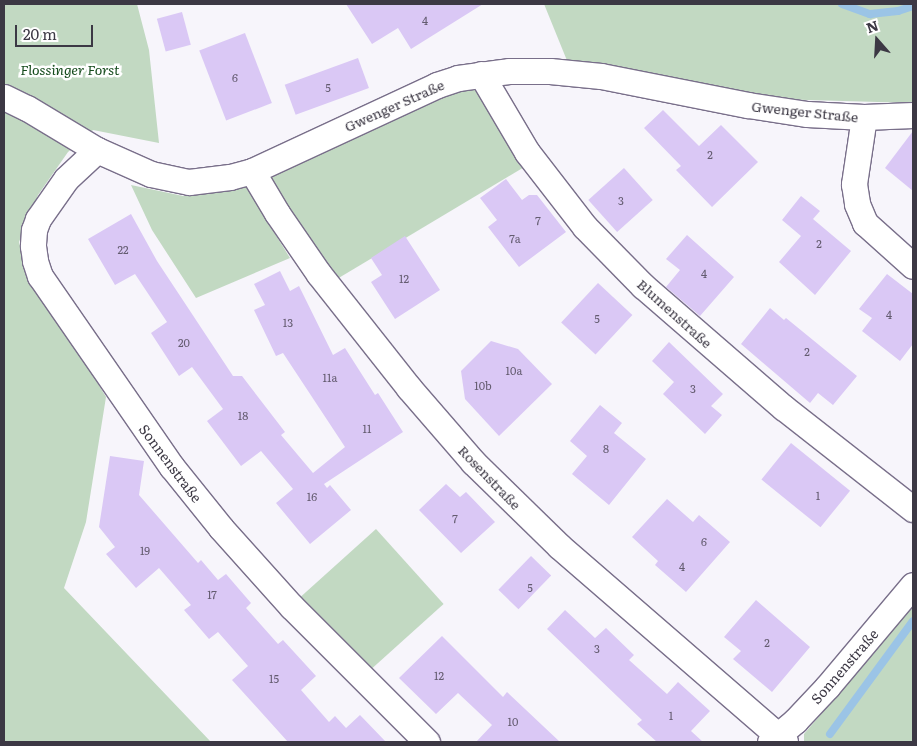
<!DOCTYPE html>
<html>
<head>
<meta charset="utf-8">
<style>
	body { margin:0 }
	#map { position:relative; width:917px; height:746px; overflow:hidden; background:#f7f5fb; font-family:Literata,serif }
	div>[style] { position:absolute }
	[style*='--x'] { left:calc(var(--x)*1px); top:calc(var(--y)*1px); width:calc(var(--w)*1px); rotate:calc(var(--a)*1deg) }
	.green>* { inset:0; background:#c2d9c2; transform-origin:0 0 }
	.stream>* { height:8px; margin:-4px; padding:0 4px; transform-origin:4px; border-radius:4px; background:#9bc4e6 }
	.building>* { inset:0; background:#dac8f5; transform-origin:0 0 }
	.roads { filter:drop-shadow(1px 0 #796f8a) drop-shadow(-1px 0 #796f8a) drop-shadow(0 1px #796f8a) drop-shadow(0 -1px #796f8a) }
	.street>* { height:25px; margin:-12.5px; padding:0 12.5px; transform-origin:12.5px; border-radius:12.5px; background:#fff }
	span { translate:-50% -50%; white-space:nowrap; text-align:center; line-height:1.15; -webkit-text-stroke:5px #fff; paint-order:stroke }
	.number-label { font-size:11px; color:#645c70 }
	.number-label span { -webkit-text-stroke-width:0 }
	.park-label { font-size:14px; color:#154b1c; font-style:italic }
	.street-label { font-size:14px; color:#3c3844 }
	.frame { position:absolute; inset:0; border:5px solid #3c3844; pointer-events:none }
	.north { position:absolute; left:852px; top:15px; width:50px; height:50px; -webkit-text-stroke:4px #fff; paint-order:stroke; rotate:341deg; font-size:14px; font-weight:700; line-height:20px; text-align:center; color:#3c3844 }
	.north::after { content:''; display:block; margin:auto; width:18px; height:22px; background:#3c3844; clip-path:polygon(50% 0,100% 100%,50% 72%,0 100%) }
	.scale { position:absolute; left:15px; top:25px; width:78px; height:22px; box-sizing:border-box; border:2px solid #3c3844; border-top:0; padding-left:6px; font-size:15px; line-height:18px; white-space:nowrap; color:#3c3844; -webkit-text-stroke:4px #fff; paint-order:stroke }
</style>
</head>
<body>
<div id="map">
	<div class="green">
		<i style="clip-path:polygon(4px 4px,137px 4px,149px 50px,159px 143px,93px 130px,68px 152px,38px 195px,19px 242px,24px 260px,106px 397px,86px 522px,64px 588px,211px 742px,4px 742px)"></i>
		<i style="clip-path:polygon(544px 4px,913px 4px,913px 103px,773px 99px,568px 63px)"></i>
		<i style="clip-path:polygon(469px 87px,476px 89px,526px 166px,337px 279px,303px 235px,267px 174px,393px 112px)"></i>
		<i style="clip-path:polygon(243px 182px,290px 258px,196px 298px,152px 230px,131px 185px,183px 196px,209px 192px)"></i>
		<i style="left:376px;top:529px;width:101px;height:102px;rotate:48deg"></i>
		<i style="clip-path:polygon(913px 606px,913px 742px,804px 742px,804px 734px)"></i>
	</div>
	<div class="stream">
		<i style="--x:842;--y:4;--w:30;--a:20"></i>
		<i style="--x:870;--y:14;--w:28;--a:-6"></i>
		<i style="--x:898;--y:11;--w:16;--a:-18"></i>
		<i style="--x:830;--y:734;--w:140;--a:-53.7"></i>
	</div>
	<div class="building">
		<i style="clip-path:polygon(346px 4px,483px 4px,411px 49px,398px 28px,372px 44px)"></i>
		<i style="left:182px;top:12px;width:34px;height:26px;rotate:75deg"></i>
		<i style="left:245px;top:33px;width:75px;height:49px;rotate:69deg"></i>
		<i style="left:358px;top:58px;width:32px;height:78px;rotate:70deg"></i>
		<i style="clip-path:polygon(663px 110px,699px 146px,721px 125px,758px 162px,712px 207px,676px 170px,681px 166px,644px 128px)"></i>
		<i style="clip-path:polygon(913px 131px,913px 191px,885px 168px)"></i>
		<i style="left:624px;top:168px;width:43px;height:48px;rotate:48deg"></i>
		<i style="clip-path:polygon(506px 179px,522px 200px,529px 195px,537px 195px,566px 232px,519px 267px,488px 227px,497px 220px,480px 198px)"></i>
		<i style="clip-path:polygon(801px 196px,820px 211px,813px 219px,851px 251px,815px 295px,779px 262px,801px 236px,782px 220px)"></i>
		<i style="clip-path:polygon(131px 214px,157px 261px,233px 376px,242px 376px,285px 432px,281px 435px,313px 473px,345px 447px,283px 353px,276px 356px,254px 310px,265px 305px,254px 284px,280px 271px,290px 291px,299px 286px,333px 355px,345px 348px,375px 395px,378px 393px,403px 432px,324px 484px,327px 488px,330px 485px,351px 510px,310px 544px,276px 503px,293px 489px,261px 451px,241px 466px,207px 421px,223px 409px,192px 367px,179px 376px,151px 333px,167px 322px,135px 274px,115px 285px,88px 239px)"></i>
		<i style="clip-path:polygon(687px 235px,734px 277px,700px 316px,666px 287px,680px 270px,666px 259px)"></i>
		<i style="clip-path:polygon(405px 236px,440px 290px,395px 319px,371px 282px,382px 275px,371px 258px)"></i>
		<i style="clip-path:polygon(887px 274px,913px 294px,913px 344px,900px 361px,862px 331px,872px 318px,859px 309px)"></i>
		<i style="left:598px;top:283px;width:47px;height:54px;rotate:43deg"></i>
		<i style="clip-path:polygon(770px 308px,784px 320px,786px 318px,857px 376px,833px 405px,818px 393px,810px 403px,741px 344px)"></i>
		<i style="clip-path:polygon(491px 341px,518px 349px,552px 384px,499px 436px,465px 399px,461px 371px)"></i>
		<i style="clip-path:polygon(669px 342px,723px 394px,711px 406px,722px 415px,705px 434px,663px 394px,674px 382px,652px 361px)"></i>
		<i style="clip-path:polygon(600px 405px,622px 423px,614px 433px,646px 459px,609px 505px,572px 474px,587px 456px,570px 441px)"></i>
		<i style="left:791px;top:443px;width:76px;height:47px;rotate:39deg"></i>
		<i style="clip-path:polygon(110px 456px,144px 461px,139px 495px,198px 563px,201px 560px,218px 580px,226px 574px,251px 603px,246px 608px,278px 644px,283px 640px,316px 676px,301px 690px,329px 722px,335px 716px,346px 728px,360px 715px,386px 742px,288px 742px,232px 680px,248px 666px,218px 632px,209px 639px,184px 610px,191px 605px,159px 568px,136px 588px,106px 554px,115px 547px,99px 527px)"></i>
		<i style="clip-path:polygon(446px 484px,460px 497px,466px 492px,495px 522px,461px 553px,419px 510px)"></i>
		<i style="clip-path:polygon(667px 499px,693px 522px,699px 515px,730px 542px,686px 592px,655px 565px,658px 561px,632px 537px)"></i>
		<i style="left:531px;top:556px;width:28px;height:47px;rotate:44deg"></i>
		<i style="clip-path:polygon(756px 600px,810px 647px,772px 692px,733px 659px,741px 651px,724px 637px)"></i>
		<i style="clip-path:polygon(565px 610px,595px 638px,606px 628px,634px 655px,629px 660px,667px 694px,678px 682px,710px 711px,691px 731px,703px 742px,657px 742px,637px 724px,642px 720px,547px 629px)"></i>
		<i style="clip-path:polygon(442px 636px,503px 697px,507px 692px,560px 742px,476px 742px,492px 725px,458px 693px,436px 714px,399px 678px)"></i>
	</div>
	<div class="roads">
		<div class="street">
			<i style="--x:481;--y:74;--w:91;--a:59.5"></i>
			<i style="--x:527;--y:152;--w:95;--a:52.3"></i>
			<i style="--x:585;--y:227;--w:83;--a:45.5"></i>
			<i style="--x:643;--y:286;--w:186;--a:40.9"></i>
			<i style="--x:784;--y:408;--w:164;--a:38.1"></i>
			<i style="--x:4;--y:97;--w:25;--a:26"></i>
			<i style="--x:27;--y:108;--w:82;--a:31"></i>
			<i style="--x:97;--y:150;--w:59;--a:24"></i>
			<i style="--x:151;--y:174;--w:39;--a:12"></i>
			<i style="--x:189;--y:182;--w:41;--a:-7"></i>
			<i style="--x:230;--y:177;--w:23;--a:-15"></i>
			<i style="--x:252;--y:171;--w:204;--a:-24.9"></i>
			<i style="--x:437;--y:85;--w:22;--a:-18"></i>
			<i style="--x:458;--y:78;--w:51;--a:-7.8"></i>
			<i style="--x:509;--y:71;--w:41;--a:0"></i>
			<i style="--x:550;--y:71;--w:51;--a:5.6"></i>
			<i style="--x:601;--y:76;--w:150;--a:11.2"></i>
			<i style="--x:748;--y:105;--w:60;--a:8.7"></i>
			<i style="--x:807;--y:114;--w:57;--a:3"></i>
			<i style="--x:864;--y:117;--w:49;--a:-2.3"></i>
			<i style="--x:864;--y:117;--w:68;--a:98.5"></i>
			<i style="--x:854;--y:184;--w:20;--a:81"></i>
			<i style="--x:857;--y:204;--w:21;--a:67"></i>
			<i style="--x:865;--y:223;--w:64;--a:41.9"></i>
			<i style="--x:97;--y:150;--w:42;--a:136.9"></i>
			<i style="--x:66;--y:179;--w:49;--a:125"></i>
			<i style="--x:38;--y:219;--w:12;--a:110"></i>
			<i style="--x:34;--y:230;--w:16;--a:94"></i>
			<i style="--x:33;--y:246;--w:15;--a:82"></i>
			<i style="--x:35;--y:261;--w:16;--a:72"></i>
			<i style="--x:40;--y:276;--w:232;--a:55.4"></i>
			<i style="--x:172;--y:467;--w:78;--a:51.2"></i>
			<i style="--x:221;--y:528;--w:106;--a:48.1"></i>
			<i style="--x:292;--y:607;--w:191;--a:45"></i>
			<i style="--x:252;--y:171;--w:49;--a:59.2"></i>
			<i style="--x:277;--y:213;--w:74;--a:55.5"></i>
			<i style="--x:319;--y:274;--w:145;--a:51.7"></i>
			<i style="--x:409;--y:388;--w:98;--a:49.1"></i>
			<i style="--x:473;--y:462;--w:120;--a:44.3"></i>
			<i style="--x:559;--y:546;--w:299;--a:40.9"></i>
			<i style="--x:770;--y:742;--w:33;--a:-40"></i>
			<i style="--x:795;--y:721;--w:47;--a:-46.7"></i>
			<i style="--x:827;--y:687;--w:133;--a:-49.9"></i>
		</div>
	</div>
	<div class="number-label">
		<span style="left:425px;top:20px">4</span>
		<span style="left:235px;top:77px">6</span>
		<span style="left:328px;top:87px">5</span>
		<span style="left:710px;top:154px">2</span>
		<span style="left:621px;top:200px">3</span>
		<span style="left:538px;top:220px">7</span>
		<span style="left:515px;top:238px">7a</span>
		<span style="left:819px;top:243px">2</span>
		<span style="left:123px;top:249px">22</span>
		<span style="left:704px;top:273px">4</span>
		<span style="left:404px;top:278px">12</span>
		<span style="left:889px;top:314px">4</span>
		<span style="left:597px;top:318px">5</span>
		<span style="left:288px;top:322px">13</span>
		<span style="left:184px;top:342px">20</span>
		<span style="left:807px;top:351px">2</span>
		<span style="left:514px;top:370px">10a</span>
		<span style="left:330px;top:377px">11a</span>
		<span style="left:483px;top:385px">10b</span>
		<span style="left:693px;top:388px">3</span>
		<span style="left:243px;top:415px">18</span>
		<span style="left:367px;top:428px">11</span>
		<span style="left:606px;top:448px">8</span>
		<span style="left:818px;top:495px">1</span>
		<span style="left:312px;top:496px">16</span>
		<span style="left:455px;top:518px">7</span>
		<span style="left:704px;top:541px">6</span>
		<span style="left:145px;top:550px">19</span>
		<span style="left:682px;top:566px">4</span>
		<span style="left:530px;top:587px">5</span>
		<span style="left:212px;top:594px">17</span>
		<span style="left:767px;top:642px">2</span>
		<span style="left:597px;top:648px">3</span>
		<span style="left:439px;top:675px">12</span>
		<span style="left:274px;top:678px">15</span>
		<span style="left:671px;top:715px">1</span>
		<span style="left:513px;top:721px">10</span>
	</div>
	<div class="park-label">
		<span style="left:70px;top:69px">Flossinger Forst</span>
	</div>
	<div class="street-label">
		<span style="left:394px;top:105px;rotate:-24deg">Gwenger Straße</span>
		<span style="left:805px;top:111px;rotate:6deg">Gwenger Straße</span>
		<span style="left:675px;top:313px;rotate:42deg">Blumenstraße</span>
		<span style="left:171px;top:463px;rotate:53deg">Sonnenstraße</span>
		<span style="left:490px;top:477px;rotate:46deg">Rosenstraße</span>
		<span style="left:844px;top:666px;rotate:-49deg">Sonnenstraße</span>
	</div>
	<div class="frame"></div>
	<div class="north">N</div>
	<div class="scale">20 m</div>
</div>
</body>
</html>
